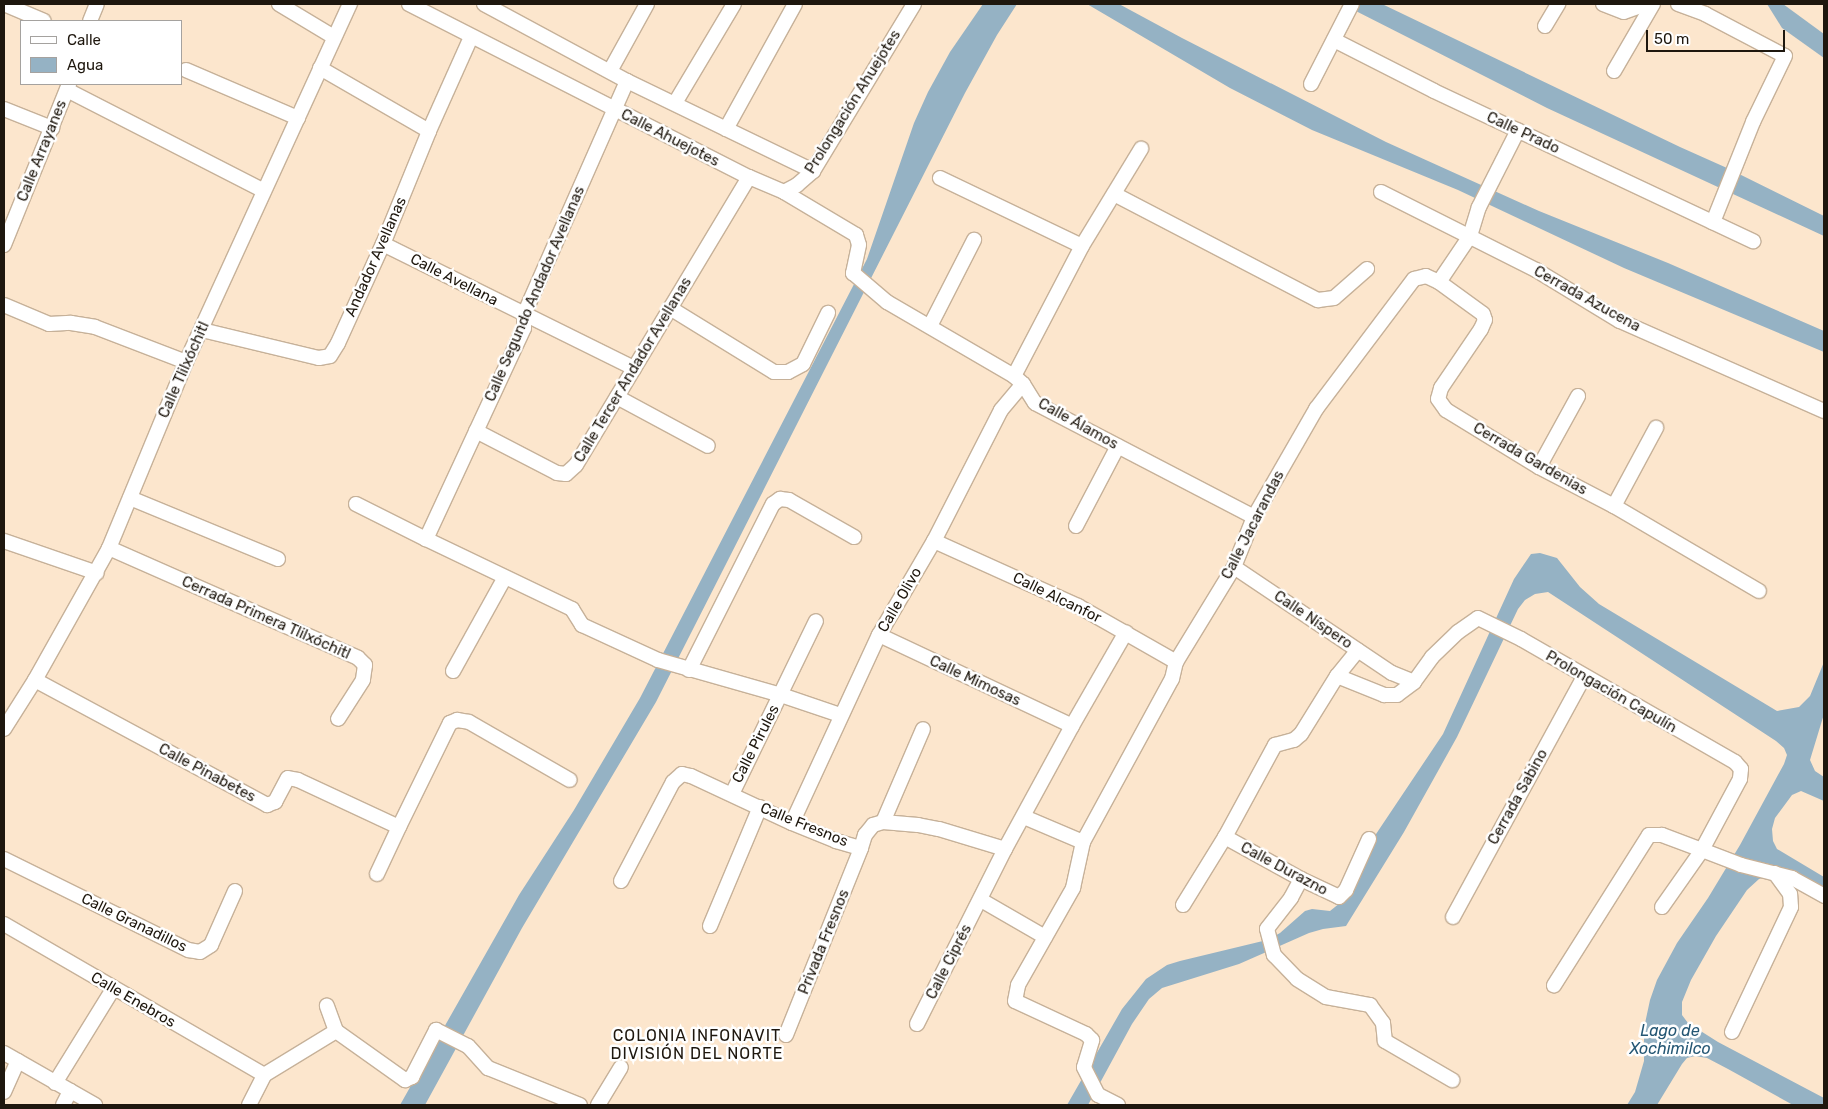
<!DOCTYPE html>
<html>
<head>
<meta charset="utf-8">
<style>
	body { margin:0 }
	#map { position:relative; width:1828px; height:1109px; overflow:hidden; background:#fce6cd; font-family:Rubik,sans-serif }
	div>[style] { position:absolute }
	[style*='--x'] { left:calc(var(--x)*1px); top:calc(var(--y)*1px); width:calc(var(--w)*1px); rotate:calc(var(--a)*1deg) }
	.water>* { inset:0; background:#95b2c4 }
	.roads { filter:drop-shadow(1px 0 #c6b199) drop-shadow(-1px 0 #c6b199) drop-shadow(0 1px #c6b199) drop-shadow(0 -1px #c6b199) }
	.street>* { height:14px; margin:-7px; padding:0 7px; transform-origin:7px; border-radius:7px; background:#fff }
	span { translate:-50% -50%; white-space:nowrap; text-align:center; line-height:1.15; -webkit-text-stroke:5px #fff; paint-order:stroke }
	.street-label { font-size:15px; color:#1e170e }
	.water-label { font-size:16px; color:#255774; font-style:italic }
	.neighbourhood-label { font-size:16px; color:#1e170e; letter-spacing:1px }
	.frame { position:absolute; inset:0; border:5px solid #1e170e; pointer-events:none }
	.legend { position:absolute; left:20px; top:20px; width:162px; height:65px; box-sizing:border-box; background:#fff; border:1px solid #a5a29f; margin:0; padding:6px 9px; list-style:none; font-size:15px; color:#1e170e }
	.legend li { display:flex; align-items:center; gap:10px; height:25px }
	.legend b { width:25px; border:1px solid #a5a29f }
	.scale { position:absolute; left:1646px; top:30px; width:139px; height:22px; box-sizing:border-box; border:2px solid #1e170e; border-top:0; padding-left:6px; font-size:15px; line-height:18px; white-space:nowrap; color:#1e170e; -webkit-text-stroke:4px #fff; paint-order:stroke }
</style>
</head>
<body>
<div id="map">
	<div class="water">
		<i style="clip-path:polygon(983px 4px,1017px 4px,997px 35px,965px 93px,656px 702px,522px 928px,425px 1105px,400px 1105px,519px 895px,574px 810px,640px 698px,867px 259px,914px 123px,928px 92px,950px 52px)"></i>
		<i style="clip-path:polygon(1087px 4px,1119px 4px,1182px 38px,1386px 142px,1539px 211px,1668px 263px,1824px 331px,1824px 352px,1624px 268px,1458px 190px,1312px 130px,1230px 88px)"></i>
		<i style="clip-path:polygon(1342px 4px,1382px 4px,1680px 147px,1727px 168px,1824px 216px,1824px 236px,1547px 108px)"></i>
		<i style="clip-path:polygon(1767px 4px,1783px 4px,1824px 34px,1824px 58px,1782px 28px)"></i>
		<i style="clip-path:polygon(1540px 553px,1557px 558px,1580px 587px,1599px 604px,1777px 711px,1799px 707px,1810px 696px,1824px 662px,1824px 714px,1810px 760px,1815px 771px,1824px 777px,1824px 801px,1801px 791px,1792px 795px,1775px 818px,1772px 829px,1773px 841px,1777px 849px,1824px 877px,1824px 902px,1794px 885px,1768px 876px,1759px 879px,1747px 890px,1716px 936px,1691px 980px,1682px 1002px,1682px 1015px,1688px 1023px,1718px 1042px,1824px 1098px,1824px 1105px,1793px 1105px,1728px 1069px,1707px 1058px,1695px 1056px,1687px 1058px,1682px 1064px,1657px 1105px,1627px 1105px,1635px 1092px,1644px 1061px,1644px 1028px,1650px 1000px,1657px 980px,1677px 943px,1708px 898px,1740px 845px,1784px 764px,1787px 755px,1784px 748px,1776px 741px,1548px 592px,1535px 594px,1525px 600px,1518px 609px,1457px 737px,1404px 832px,1346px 926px,1323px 929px,1309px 933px,1239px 964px,1162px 988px,1149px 999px,1132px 1024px,1088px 1105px,1067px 1105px,1122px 1009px,1146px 979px,1167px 965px,1180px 961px,1267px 940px,1280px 933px,1305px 911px,1312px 909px,1330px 911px,1340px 903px,1368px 846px,1443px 734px,1514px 579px,1531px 554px)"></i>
	</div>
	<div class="roads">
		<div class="street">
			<i style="--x:4;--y:4;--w:43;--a:23"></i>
			<i style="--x:279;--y:4;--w:64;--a:31"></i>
			<i style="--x:409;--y:4;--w:381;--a:27"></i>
			<i style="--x:749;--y:177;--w:38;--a:23"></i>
			<i style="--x:784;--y:192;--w:84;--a:30.8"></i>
			<i style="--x:856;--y:235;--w:10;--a:73"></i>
			<i style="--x:859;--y:245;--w:29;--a:102"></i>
			<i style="--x:853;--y:273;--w:45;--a:40.5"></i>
			<i style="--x:887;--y:302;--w:147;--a:30.2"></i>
			<i style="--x:1014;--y:376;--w:12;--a:42"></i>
			<i style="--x:1023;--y:384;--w:22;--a:58"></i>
			<i style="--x:1035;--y:403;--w:247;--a:27.5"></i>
			<i style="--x:484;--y:4;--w:162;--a:28.3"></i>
			<i style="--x:627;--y:81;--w:207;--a:25.8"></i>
			<i style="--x:1603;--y:4;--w:22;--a:21"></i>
			<i style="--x:1624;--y:12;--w:23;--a:-20"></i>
			<i style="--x:1678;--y:4;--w:29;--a:20"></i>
			<i style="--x:1705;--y:14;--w:90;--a:27.7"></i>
			<i style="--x:1785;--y:56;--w:73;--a:115.9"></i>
			<i style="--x:1753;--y:122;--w:108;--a:111.8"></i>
			<i style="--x:90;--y:21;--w:18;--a:-68"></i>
			<i style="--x:1545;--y:26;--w:26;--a:-59"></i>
			<i style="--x:1334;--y:40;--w:112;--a:27"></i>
			<i style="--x:1434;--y:91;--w:353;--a:25.2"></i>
			<i style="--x:320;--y:68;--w:126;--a:30"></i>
			<i style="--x:186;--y:70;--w:122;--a:23.2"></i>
			<i style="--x:610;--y:71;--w:77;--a:-61.1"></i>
			<i style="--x:1614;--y:71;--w:78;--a:-59.8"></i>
			<i style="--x:627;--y:81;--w:256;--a:113.8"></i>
			<i style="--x:524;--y:315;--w:13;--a:90"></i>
			<i style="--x:524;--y:328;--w:233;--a:114.9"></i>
			<i style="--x:426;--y:539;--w:162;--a:25.6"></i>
			<i style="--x:572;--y:609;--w:19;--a:58"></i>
			<i style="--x:582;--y:625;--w:84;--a:24.7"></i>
			<i style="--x:658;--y:660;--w:128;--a:15.9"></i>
			<i style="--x:781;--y:695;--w:62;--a:18.7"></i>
			<i style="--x:1311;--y:84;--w:90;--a:-62.9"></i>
			<i style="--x:67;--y:90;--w:221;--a:27.1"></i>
			<i style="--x:675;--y:103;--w:115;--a:-59.2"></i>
			<i style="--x:4;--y:109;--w:52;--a:21.6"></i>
			<i style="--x:726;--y:129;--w:143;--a:-61.1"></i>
			<i style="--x:940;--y:178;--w:157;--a:25.6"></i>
			<i style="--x:784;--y:192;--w:15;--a:-28"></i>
			<i style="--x:797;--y:185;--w:21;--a:-41"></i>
			<i style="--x:813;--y:171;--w:195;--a:-58.8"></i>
			<i style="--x:1381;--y:192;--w:174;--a:26.7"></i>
			<i style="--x:1536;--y:270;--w:98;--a:31.3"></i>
			<i style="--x:1620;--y:321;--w:223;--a:23.8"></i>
			<i style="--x:1114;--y:194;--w:230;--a:27.5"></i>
			<i style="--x:1318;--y:300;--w:16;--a:-7"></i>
			<i style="--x:1334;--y:298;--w:44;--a:-41.3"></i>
			<i style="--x:383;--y:244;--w:280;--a:26.3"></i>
			<i style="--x:4;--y:245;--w:174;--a:-68"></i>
			<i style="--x:1439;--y:282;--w:55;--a:-56"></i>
			<i style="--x:1470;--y:236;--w:30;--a:-73"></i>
			<i style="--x:1479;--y:207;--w:86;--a:-63.1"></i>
			<i style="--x:4;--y:305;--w:49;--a:22.9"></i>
			<i style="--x:49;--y:324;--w:22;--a:-3"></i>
			<i style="--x:71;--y:323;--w:24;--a:9"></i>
			<i style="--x:95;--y:327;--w:97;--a:21"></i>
			<i style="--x:670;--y:308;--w:122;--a:31.6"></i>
			<i style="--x:774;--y:372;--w:14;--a:0"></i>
			<i style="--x:788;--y:372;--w:17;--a:-28"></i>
			<i style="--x:803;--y:364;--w:57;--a:-63.9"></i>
			<i style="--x:930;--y:326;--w:97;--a:-62.9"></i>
			<i style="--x:202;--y:330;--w:120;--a:13.5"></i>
			<i style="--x:319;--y:358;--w:11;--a:-10"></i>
			<i style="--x:330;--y:356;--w:15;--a:-58"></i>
			<i style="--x:338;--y:343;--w:109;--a:-65.6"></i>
			<i style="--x:383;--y:244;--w:122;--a:-67.8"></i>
			<i style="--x:429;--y:131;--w:103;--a:-65.9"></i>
			<i style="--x:1014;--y:376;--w:147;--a:-62.4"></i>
			<i style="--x:1082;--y:246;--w:114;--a:-58.7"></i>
			<i style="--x:617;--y:397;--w:103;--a:28.3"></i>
			<i style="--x:476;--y:431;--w:91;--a:27.4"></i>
			<i style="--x:557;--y:473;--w:9;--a:6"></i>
			<i style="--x:566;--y:474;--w:13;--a:-42"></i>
			<i style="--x:576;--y:465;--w:336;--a:-59"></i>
			<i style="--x:1539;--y:467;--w:81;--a:-61.2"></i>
			<i style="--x:130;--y:498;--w:160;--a:22.4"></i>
			<i style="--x:356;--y:504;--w:78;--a:26.6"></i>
			<i style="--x:1614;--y:506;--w:89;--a:-61.7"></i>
			<i style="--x:1076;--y:526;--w:90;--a:-62.3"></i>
			<i style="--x:4;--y:541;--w:98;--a:19"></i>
			<i style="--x:934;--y:541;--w:158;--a:24.3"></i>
			<i style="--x:1078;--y:606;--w:113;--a:29.7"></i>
			<i style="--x:109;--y:548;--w:272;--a:23.8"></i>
			<i style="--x:358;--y:658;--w:10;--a:45"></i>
			<i style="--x:365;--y:665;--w:15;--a:98"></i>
			<i style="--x:363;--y:680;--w:46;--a:122.7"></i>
			<i style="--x:1234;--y:567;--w:190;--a:33.9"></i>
			<i style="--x:1392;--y:673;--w:24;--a:22"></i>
			<i style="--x:1414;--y:682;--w:31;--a:-54"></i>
			<i style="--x:1432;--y:657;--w:36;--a:-44"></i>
			<i style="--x:1458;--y:632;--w:24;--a:-35"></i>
			<i style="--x:1478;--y:618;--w:48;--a:26"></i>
			<i style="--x:1521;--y:639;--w:247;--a:29.9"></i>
			<i style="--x:1735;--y:762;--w:9;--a:49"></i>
			<i style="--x:1741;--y:769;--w:10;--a:96"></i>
			<i style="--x:1740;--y:779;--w:81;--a:118.2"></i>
			<i style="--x:1702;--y:850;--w:43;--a:-159.4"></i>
			<i style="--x:1662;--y:835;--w:13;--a:180"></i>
			<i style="--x:1649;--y:835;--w:178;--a:122.3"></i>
			<i style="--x:879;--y:635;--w:213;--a:25.2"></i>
			<i style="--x:689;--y:670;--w:186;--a:-63.2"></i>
			<i style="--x:773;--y:504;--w:9;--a:-36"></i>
			<i style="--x:780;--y:499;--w:9;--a:6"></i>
			<i style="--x:789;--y:500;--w:75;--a:29.6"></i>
			<i style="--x:453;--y:671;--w:107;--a:-61"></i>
			<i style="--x:1337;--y:676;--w:51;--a:22"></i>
			<i style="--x:1384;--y:695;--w:13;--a:0"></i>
			<i style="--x:1397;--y:695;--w:21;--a:-37"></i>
			<i style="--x:35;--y:680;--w:264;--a:28.3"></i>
			<i style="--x:267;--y:805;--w:9;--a:-21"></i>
			<i style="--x:275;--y:802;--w:27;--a:-62"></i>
			<i style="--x:288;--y:778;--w:10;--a:11"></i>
			<i style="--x:298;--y:780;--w:111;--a:25"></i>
			<i style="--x:399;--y:827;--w:116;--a:-63.9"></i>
			<i style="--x:450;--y:723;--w:8;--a:-23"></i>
			<i style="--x:457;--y:720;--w:12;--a:9"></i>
			<i style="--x:469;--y:722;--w:116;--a:29.9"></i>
			<i style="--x:4;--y:729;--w:58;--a:-57.7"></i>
			<i style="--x:35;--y:680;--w:151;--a:-60.7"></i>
			<i style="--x:109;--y:548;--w:201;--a:-67.5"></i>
			<i style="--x:186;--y:362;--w:394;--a:-65.4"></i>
			<i style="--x:732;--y:794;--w:192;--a:-64.1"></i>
			<i style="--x:1024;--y:817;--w:64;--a:23"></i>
			<i style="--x:883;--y:822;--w:101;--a:-66.7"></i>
			<i style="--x:792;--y:823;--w:207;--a:-65.2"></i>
			<i style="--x:879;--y:635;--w:109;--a:-59.7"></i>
			<i style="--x:934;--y:541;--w:147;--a:-62.9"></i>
			<i style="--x:1001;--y:410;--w:34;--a:-50"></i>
			<i style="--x:1225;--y:837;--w:87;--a:28.9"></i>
			<i style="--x:1301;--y:879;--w:42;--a:25.3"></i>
			<i style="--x:1339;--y:897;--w:10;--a:-45"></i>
			<i style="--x:1346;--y:890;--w:56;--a:-65.7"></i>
			<i style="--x:4;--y:859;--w:205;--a:26.3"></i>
			<i style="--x:188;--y:950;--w:12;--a:9"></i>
			<i style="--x:200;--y:952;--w:13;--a:-32"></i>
			<i style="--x:211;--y:945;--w:59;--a:-66"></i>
			<i style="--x:377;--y:874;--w:52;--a:-64.9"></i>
			<i style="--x:1301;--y:879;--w:21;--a:118"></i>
			<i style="--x:1291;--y:898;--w:39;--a:128"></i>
			<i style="--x:1267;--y:929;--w:27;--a:75"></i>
			<i style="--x:1274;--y:955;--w:33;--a:46"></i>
			<i style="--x:1297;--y:979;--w:34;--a:32"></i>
			<i style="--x:1326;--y:997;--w:45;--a:10.3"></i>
			<i style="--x:1370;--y:1005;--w:22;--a:54"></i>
			<i style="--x:1383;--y:1023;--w:18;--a:84"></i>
			<i style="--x:1385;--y:1041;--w:78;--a:30.2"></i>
			<i style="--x:621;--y:881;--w:112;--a:-62.3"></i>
			<i style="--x:673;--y:782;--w:12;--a:-42"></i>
			<i style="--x:682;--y:774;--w:9;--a:13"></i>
			<i style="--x:691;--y:776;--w:111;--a:25"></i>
			<i style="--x:792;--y:823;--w:48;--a:22.2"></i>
			<i style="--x:836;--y:841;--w:26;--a:16"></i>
			<i style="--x:861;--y:848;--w:14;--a:-73"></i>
			<i style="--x:865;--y:835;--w:13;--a:-51"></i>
			<i style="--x:873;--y:825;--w:10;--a:-17"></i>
			<i style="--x:883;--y:822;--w:35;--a:5"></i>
			<i style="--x:918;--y:825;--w:21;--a:11"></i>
			<i style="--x:939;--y:829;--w:69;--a:16.9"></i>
			<i style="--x:981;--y:900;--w:74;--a:30"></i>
			<i style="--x:1183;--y:905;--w:80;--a:-58.3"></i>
			<i style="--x:1225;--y:837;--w:105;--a:-61.5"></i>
			<i style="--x:1275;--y:745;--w:20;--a:-15"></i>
			<i style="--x:1294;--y:740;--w:9;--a:-41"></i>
			<i style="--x:1301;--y:734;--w:68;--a:-58.2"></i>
			<i style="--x:1337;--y:676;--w:33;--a:-51"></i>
			<i style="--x:1662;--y:907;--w:70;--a:-54.9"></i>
			<i style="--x:1702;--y:850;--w:42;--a:21"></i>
			<i style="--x:1741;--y:865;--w:53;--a:14.3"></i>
			<i style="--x:1792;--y:878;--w:37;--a:29"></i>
			<i style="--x:1453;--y:917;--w:273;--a:-61.4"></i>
			<i style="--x:4;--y:924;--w:301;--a:30.1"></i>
			<i style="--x:710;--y:926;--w:129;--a:-67.2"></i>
			<i style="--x:917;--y:1024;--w:196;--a:-63.3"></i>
			<i style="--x:1005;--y:849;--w:140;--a:-61.4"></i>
			<i style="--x:1072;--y:726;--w:108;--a:-60.1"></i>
			<i style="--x:336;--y:1031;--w:85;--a:35.4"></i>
			<i style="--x:405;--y:1080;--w:8;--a:-23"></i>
			<i style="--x:412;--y:1077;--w:53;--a:-62.9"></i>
			<i style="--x:436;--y:1030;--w:36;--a:27"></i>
			<i style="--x:468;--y:1046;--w:30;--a:48"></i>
			<i style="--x:488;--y:1068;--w:99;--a:21.9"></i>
			<i style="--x:1732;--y:1032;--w:138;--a:-64.7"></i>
			<i style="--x:1791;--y:907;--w:13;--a:-94"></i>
			<i style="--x:1790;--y:894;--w:26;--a:-126"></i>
			<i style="--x:786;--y:1035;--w:201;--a:-68.1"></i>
			<i style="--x:4;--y:1053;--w:105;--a:29.7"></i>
			<i style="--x:55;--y:1083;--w:110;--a:-58.3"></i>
			<i style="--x:4;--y:1092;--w:34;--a:-66"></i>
			<i style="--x:63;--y:1105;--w:16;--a:-63"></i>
			<i style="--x:249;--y:1105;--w:34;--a:-63"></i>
			<i style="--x:264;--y:1075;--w:84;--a:-31.4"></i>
			<i style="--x:336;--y:1031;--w:27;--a:-110"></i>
			<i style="--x:598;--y:1105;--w:44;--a:-58.8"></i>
			<i style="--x:1118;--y:1105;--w:22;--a:-153"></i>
			<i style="--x:1098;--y:1095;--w:31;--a:-117"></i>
			<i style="--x:1084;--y:1067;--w:28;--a:-73"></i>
			<i style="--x:1092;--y:1040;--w:8;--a:-135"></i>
			<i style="--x:1086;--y:1034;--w:78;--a:-155.1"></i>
			<i style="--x:1015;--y:1001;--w:16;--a:-79"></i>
			<i style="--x:1018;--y:985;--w:112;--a:-60.4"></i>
			<i style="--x:1073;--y:888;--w:47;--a:-77.7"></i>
			<i style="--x:1083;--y:842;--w:186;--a:-61.4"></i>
			<i style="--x:1172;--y:679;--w:17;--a:-77"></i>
			<i style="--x:1176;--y:662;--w:111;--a:-58.6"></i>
			<i style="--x:1234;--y:567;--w:54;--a:-68.2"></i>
			<i style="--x:1254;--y:517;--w:125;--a:-60.1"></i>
			<i style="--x:1316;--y:409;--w:163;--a:-53"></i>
			<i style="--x:1414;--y:279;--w:12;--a:-14"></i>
			<i style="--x:1426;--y:276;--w:14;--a:25"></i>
			<i style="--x:1439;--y:282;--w:54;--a:36"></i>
			<i style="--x:1483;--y:314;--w:6;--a:72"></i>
			<i style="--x:1485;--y:320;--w:10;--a:114"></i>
			<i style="--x:1481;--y:329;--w:71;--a:124.1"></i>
			<i style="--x:1441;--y:388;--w:11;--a:105"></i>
			<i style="--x:1438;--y:399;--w:14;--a:54"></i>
			<i style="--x:1446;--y:410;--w:109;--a:31.5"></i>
			<i style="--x:1539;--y:467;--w:85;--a:27.5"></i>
			<i style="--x:1614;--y:506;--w:168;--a:30.4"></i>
		</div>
	</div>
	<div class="street-label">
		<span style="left:853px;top:102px;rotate:-58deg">Prolongación Ahuejotes</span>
		<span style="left:1523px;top:133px;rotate:25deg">Calle Prado</span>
		<span style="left:670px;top:138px;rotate:27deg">Calle Ahuejotes</span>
		<span style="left:42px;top:151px;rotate:-68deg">Calle Arrayanes</span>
		<span style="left:376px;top:257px;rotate:-66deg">Andador Avellanas</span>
		<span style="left:454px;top:280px;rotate:27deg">Calle Avellana</span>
		<span style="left:535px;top:294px;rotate:-67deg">Calle Segundo Andador Avellanas</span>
		<span style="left:1587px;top:299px;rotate:29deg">Cerrada Azucena</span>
		<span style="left:184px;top:370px;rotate:-66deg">Calle Tlilxóchitl</span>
		<span style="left:633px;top:370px;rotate:-59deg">Calle Tercer Andador Avellanas</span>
		<span style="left:1078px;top:424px;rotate:29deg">Calle Álamos</span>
		<span style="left:1530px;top:459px;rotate:30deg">Cerrada Gardenias</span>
		<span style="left:1253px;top:525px;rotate:-63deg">Calle Jacarandas</span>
		<span style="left:1057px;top:598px;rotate:26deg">Calle Alcanfor</span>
		<span style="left:900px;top:600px;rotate:-60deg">Calle Olivo</span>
		<span style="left:266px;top:618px;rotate:24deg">Cerrada Primera Tlilxóchitl</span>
		<span style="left:1313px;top:620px;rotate:34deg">Calle Níspero</span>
		<span style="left:975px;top:681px;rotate:25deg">Calle Mimosas</span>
		<span style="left:1611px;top:692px;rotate:30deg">Prolongación Capulín</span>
		<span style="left:756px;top:744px;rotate:-63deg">Calle Pirules</span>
		<span style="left:207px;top:773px;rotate:28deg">Calle Pinabetes</span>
		<span style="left:1518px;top:797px;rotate:-61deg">Cerrada Sabino</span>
		<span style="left:804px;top:825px;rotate:22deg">Calle Fresnos</span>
		<span style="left:1284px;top:869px;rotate:28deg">Calle Durazno</span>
		<span style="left:134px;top:923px;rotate:26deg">Calle Granadillos</span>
		<span style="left:824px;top:942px;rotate:-68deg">Privada Fresnos</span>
		<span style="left:949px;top:962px;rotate:-63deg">Calle Ciprés</span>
		<span style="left:133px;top:1000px;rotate:30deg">Calle Enebros</span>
	</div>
	<div class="water-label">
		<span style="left:1670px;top:1040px">Lago de<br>Xochimilco</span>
	</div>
	<div class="neighbourhood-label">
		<span style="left:697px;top:1045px">COLONIA INFONAVIT<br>DIVISIÓN DEL NORTE</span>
	</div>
	<div class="frame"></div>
	<ul class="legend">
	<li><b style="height:6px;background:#fff"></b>Calle</li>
	<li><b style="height:14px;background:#95b2c4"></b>Agua</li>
	</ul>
	<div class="scale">50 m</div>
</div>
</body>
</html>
